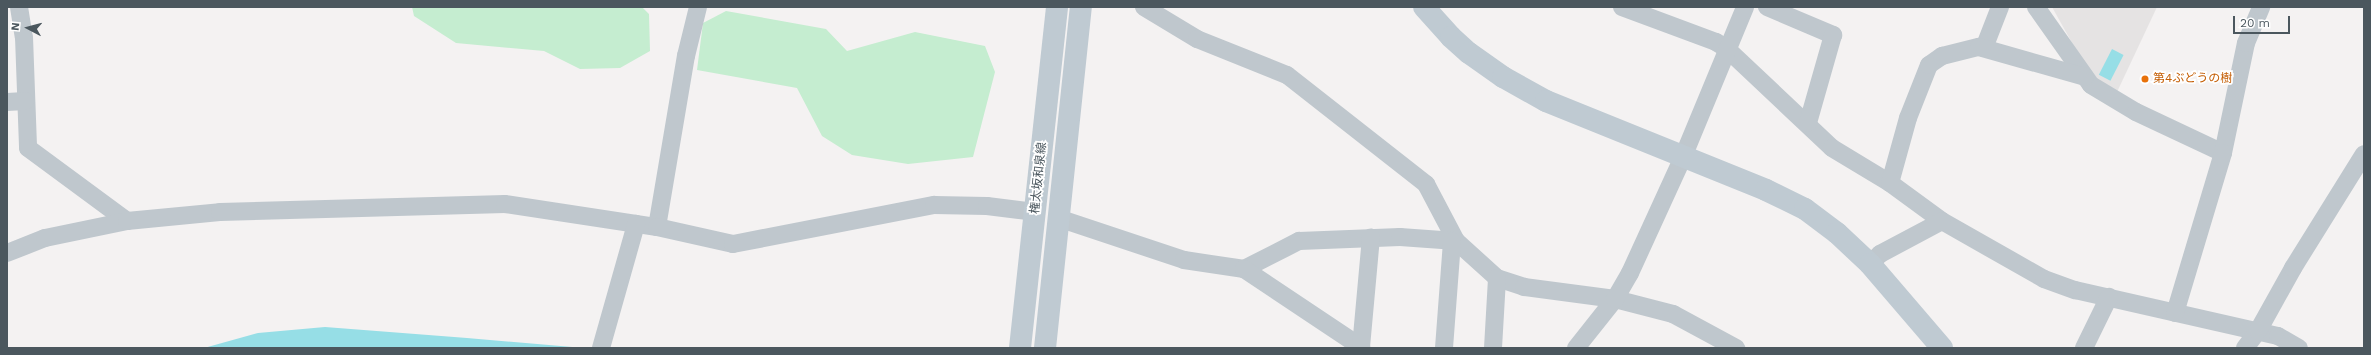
<!DOCTYPE html>
<html>
<head>
<meta charset="utf-8">
<style>
	body { margin:0 }
	#map { position:relative; width:2371px; height:355px; overflow:hidden; background:#f4f2f2; font-family:"Work Sans","Noto Sans JP",sans-serif }
	div>[style] { position:absolute }
	[style*='--x'] { left:calc(var(--x)*1px); top:calc(var(--y)*1px); width:calc(var(--w)*1px); rotate:calc(var(--a)*1deg) }
	.education>* { inset:0; background:#e5e3e3 }
	.green>* { inset:0; background:#c5edd0 }
	.water>* { inset:0; background:#96dee6; transform-origin:0 0 }
	.street>* { height:18px; margin:-9px; padding:0 9px; transform-origin:9px; border-radius:9px; background:#bfc7cd }
	.secondary>* { height:22px; margin:-11px; padding:0 11px; transform-origin:11px; border-radius:11px; background:#bfcad2 }
	.dots>* { width:11px; height:11px; translate:-50% -50%; box-sizing:border-box; border:2px solid #fff; border-radius:50% }
	span { translate:-50% -50%; white-space:nowrap; text-align:center; line-height:1.15; -webkit-text-stroke:3.5px #fff; paint-order:stroke }
	.food-label { font-size:12px; color:#c56008 }
	.left { translate:0 -50%; text-align:left }
	.street-label { font-size:12px; color:#4b575e }
	.frame { position:absolute; inset:0; border:8px solid #4b575e; pointer-events:none }
	.north { position:absolute; left:8px; top:8px; width:40px; height:40px; -webkit-text-stroke:3px #fff; paint-order:stroke; rotate:276deg; font-size:11px; font-weight:700; line-height:16px; text-align:center; color:#4b575e }
	.north::after { content:''; display:block; margin:auto; width:14px; height:18px; background:#4b575e; clip-path:polygon(50% 0,100% 100%,50% 72%,0 100%) }
	.scale { position:absolute; left:2233px; top:16px; width:57px; height:18px; box-sizing:border-box; border:2px solid #4b575e; border-top:0; padding-left:5px; font-size:12px; line-height:14px; white-space:nowrap; color:#4b575e; -webkit-text-stroke:3px #fff; paint-order:stroke }
</style>
</head>
<body>
<div id="map">
	<div class="education">
		<i style="clip-path:polygon(2052px 7px,2157px 7px,2117px 92px,2100px 81px,2085px 66px)"></i>
	</div>
	<div class="green">
		<i style="clip-path:polygon(412px 7px,642px 7px,649px 14px,650px 51px,620px 68px,580px 69px,544px 51px,456px 43px,414px 16px)"></i>
		<i style="clip-path:polygon(726px 11px,826px 29px,847px 51px,915px 32px,985px 46px,995px 72px,973px 157px,908px 164px,852px 155px,822px 136px,797px 88px,697px 70px,703px 23px)"></i>
	</div>
	<div class="water">
		<i style="left:2112px;top:49px;width:13px;height:29px;rotate:27deg"></i>
		<i style="clip-path:polygon(325px 327px,467px 338px,584px 348px,204px 348px,258px 333px)"></i>
	</div>
	<div class="street">
		<i style="--x:19;--y:7;--w:30;--a:81"></i>
		<i style="--x:24;--y:37;--w:111;--a:87.9"></i>
		<i style="--x:28;--y:148;--w:123;--a:36.4"></i>
		<i style="--x:1144;--y:7;--w:62;--a:31.1"></i>
		<i style="--x:1197;--y:39;--w:97;--a:21.8"></i>
		<i style="--x:1287;--y:75;--w:177;--a:38.1"></i>
		<i style="--x:1426;--y:184;--w:64;--a:62.2"></i>
		<i style="--x:1622;--y:7;--w:100;--a:20.4"></i>
		<i style="--x:1716;--y:42;--w:13;--a:32"></i>
		<i style="--x:1727;--y:49;--w:144;--a:43.3"></i>
		<i style="--x:1832;--y:148;--w:68;--a:31.1"></i>
		<i style="--x:1890;--y:183;--w:64;--a:36.2"></i>
		<i style="--x:1942;--y:221;--w:117;--a:29.6"></i>
		<i style="--x:2044;--y:279;--w:33;--a:20"></i>
		<i style="--x:2075;--y:290;--w:208;--a:12.8"></i>
		<i style="--x:2278;--y:336;--w:24;--a:30"></i>
		<i style="--x:1767;--y:7;--w:72;--a:23"></i>
		<i style="--x:1833;--y:35;--w:91;--a:105.9"></i>
		<i style="--x:2036;--y:7;--w:95;--a:54.8"></i>
		<i style="--x:2091;--y:85;--w:52;--a:31"></i>
		<i style="--x:2136;--y:112;--w:96;--a:25.2"></i>
		<i style="--x:2223;--y:153;--w:112;--a:-78.2"></i>
		<i style="--x:2246;--y:43;--w:39;--a:-67"></i>
		<i style="--x:1984;--y:48;--w:44;--a:-68.7"></i>
		<i style="--x:7;--y:102;--w:18;--a:-3"></i>
		<i style="--x:1890;--y:183;--w:67;--a:-74.5"></i>
		<i style="--x:1908;--y:118;--w:57;--a:-68.4"></i>
		<i style="--x:1929;--y:65;--w:16;--a:-35"></i>
		<i style="--x:1942;--y:56;--w:38;--a:-14"></i>
		<i style="--x:1979;--y:47;--w:110;--a:15.8"></i>
		<i style="--x:1058;--y:218;--w:133;--a:18.4"></i>
		<i style="--x:1184;--y:260;--w:61;--a:8.5"></i>
		<i style="--x:1244;--y:269;--w:62;--a:-27"></i>
		<i style="--x:1299;--y:241;--w:101;--a:-2.3"></i>
		<i style="--x:1400;--y:237;--w:56;--a:4.1"></i>
		<i style="--x:1456;--y:241;--w:55;--a:42.1"></i>
		<i style="--x:1497;--y:278;--w:28;--a:18"></i>
		<i style="--x:1524;--y:287;--w:92;--a:7.5"></i>
		<i style="--x:1615;--y:299;--w:60;--a:14.5"></i>
		<i style="--x:1673;--y:314;--w:72;--a:28.4"></i>
		<i style="--x:657;--y:227;--w:173;--a:-80.4"></i>
		<i style="--x:686;--y:56;--w:50;--a:-76.2"></i>
		<i style="--x:7;--y:253;--w:41;--a:-21.5"></i>
		<i style="--x:45;--y:238;--w:84;--a:-11.7"></i>
		<i style="--x:127;--y:221;--w:93;--a:-5.5"></i>
		<i style="--x:220;--y:212;--w:285;--a:-1.6"></i>
		<i style="--x:505;--y:204;--w:154;--a:8.6"></i>
		<i style="--x:657;--y:227;--w:78;--a:12.6"></i>
		<i style="--x:733;--y:244;--w:205;--a:-11"></i>
		<i style="--x:934;--y:205;--w:53;--a:1.1"></i>
		<i style="--x:987;--y:206;--w:48;--a:7.1"></i>
		<i style="--x:1870;--y:264;--w:14;--a:-45"></i>
		<i style="--x:1880;--y:254;--w:70;--a:-28"></i>
		<i style="--x:1244;--y:269;--w:141;--a:33.7"></i>
		<i style="--x:1361;--y:347;--w:110;--a:-84.8"></i>
		<i style="--x:2175;--y:313;--w:167;--a:-73.3"></i>
		<i style="--x:601;--y:348;--w:129;--a:-74.2"></i>
		<i style="--x:1444;--y:348;--w:107;--a:-85.7"></i>
		<i style="--x:1493;--y:348;--w:70;--a:-86.7"></i>
		<i style="--x:1576;--y:348;--w:63;--a:-51.5"></i>
		<i style="--x:1615;--y:299;--w:30;--a:-60"></i>
		<i style="--x:1630;--y:273;--w:128;--a:-65.4"></i>
		<i style="--x:1683;--y:157;--w:162;--a:-67.5"></i>
		<i style="--x:2084;--y:348;--w:57;--a:-63.9"></i>
		<i style="--x:2245;--y:348;--w:21;--a:-53"></i>
		<i style="--x:2258;--y:331;--w:72;--a:-60.9"></i>
		<i style="--x:2293;--y:268;--w:134;--a:-58.1"></i>
	</div>
	<div class="secondary">
		<i style="--x:1424;--y:7;--w:40;--a:48"></i>
		<i style="--x:1451;--y:37;--w:24;--a:42"></i>
		<i style="--x:1469;--y:53;--w:42;--a:35.2"></i>
		<i style="--x:1503;--y:77;--w:49;--a:29.2"></i>
		<i style="--x:1546;--y:101;--w:237;--a:22"></i>
		<i style="--x:1766;--y:190;--w:43;--a:26"></i>
		<i style="--x:1805;--y:209;--w:40;--a:37"></i>
		<i style="--x:1837;--y:233;--w:45;--a:43.2"></i>
		<i style="--x:1870;--y:264;--w:111;--a:49.4"></i>
		<i style="--x:1020;--y:348;--w:343;--a:-83.8"></i>
		<i style="--x:1045;--y:348;--w:343;--a:-84"></i>
	</div>
	<div class="dots">
		<i style="left:2145px;top:79px;background:#e8710a"></i>
	</div>
	<div class="food-label">
		<span class="left" style="left:2153px;top:79px">第4ぶどうの樹</span>
	</div>
	<div class="street-label">
		<span style="left:1039px;top:178px;rotate:-84deg">権太坂和泉線</span>
	</div>
	<div class="frame"></div>
	<div class="north">N</div>
	<div class="scale">20 m</div>
</div>
</body>
</html>
